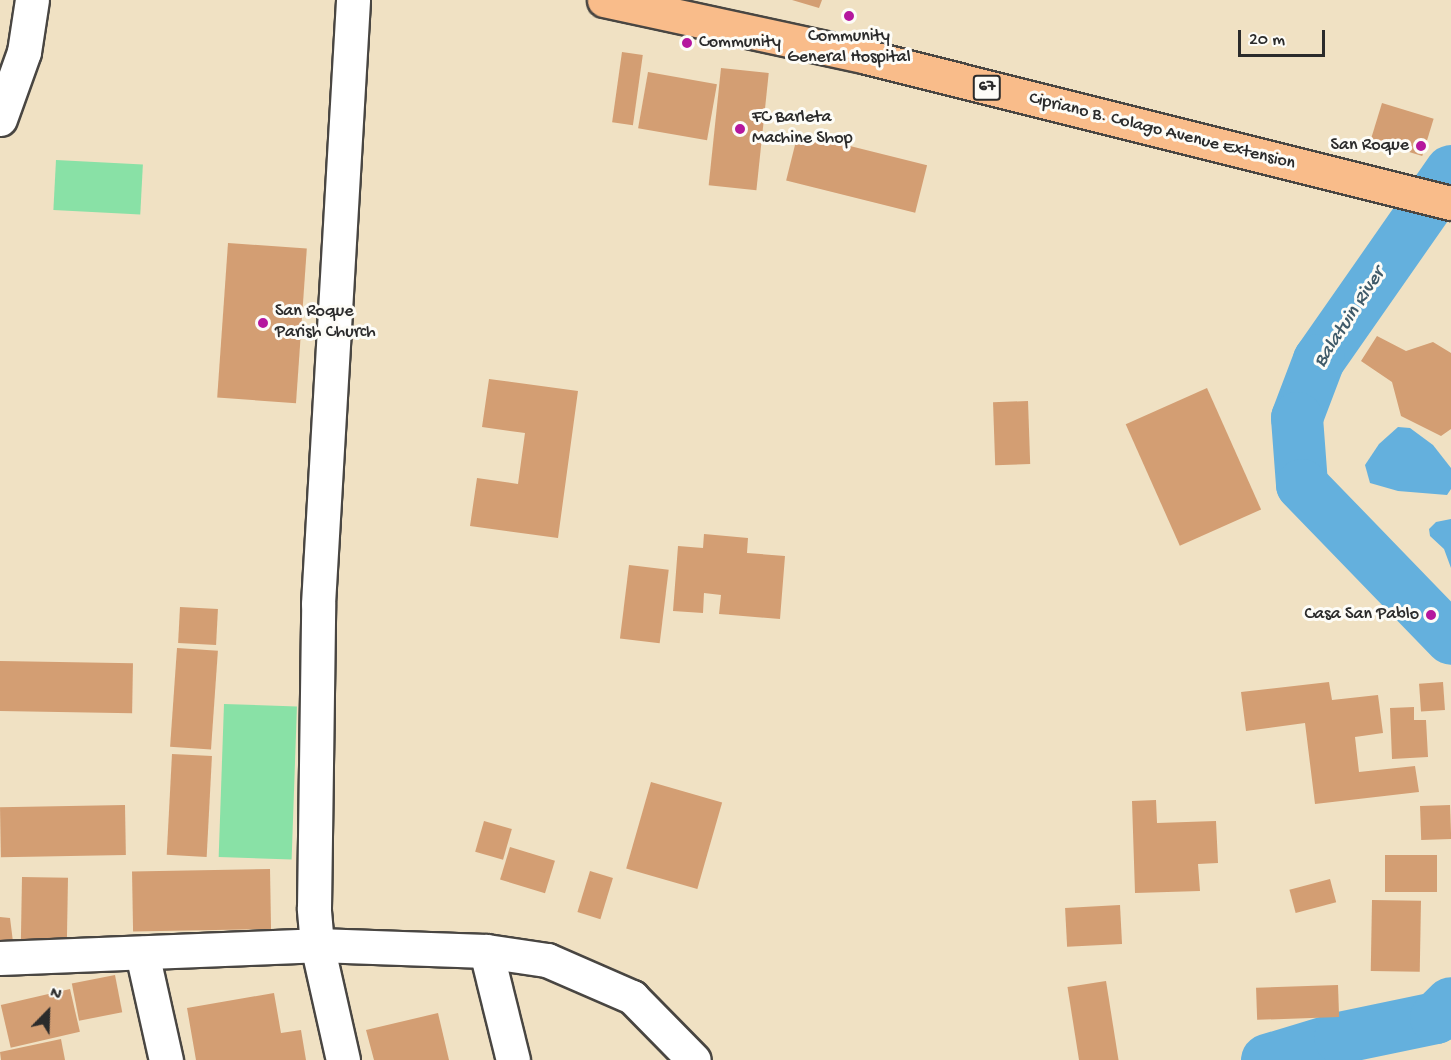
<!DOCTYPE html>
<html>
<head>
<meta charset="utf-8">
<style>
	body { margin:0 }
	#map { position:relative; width:1451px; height:1060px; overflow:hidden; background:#f0e1c3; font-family:"Gochi Hand",sans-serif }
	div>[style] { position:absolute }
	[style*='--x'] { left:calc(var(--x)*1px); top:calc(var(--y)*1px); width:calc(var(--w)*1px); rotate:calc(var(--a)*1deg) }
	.green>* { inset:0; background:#89e1a6; transform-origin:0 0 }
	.water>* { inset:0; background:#64b0dd }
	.river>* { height:52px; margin:-26px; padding:0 26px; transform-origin:26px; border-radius:26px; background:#64b0dd }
	.building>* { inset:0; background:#d39e73; transform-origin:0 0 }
	.roads { filter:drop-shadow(2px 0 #494642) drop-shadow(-2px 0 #494642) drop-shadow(0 2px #494642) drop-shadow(0 -2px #494642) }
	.minor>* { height:33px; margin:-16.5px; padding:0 16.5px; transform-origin:16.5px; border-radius:16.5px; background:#fff }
	.major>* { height:33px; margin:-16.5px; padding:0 16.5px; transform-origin:16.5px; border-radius:16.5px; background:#f9bc8a }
	.dots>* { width:16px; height:16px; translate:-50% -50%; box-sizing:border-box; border:3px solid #fdfcf7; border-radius:50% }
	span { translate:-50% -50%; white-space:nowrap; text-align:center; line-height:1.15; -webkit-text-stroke:6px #fdfcf7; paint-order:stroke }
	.shield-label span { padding:2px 4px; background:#fdfcf7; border:2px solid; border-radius:4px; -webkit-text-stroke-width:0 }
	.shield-label { font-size:16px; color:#2b2b2b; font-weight:700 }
	.poi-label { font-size:18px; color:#2b2b2b }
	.left { translate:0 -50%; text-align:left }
	.right { translate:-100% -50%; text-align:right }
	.street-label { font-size:18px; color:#2b2b2b }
	.water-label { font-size:20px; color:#3f5a69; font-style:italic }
	.north { position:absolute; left:18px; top:982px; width:60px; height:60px; -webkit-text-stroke:4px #fdfcf7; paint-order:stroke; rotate:23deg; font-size:16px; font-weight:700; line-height:24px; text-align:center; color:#2b2b2b }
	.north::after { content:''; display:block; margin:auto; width:21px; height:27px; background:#2b2b2b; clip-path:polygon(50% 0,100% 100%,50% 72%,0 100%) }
	.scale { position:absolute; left:1238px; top:30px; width:87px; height:27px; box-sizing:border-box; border:3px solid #2b2b2b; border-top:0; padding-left:8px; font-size:18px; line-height:21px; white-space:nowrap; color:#2b2b2b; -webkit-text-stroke:4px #fdfcf7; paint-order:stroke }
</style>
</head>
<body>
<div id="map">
	<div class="green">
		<i style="left:56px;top:160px;width:87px;height:50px;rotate:3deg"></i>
		<i style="left:224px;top:704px;width:73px;height:153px;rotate:2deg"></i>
	</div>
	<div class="water">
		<i style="clip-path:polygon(1398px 427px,1410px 428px,1433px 445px,1451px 468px,1451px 489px,1447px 495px,1398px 491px,1370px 483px,1365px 465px,1379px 444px)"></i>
		<i style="clip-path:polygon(1451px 519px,1451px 568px,1444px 549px,1430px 536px,1429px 529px,1436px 522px)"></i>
	</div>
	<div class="river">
		<i style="--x:1451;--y:171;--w:231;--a:124.9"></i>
		<i style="--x:1319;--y:360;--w:62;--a:110.8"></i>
		<i style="--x:1297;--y:418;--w:67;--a:85.7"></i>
		<i style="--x:1302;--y:485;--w:214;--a:45.9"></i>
		<i style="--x:1267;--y:1060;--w:76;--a:-16.8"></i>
		<i style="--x:1340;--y:1038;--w:98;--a:-11.8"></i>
		<i style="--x:1436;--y:1018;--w:21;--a:-45"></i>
	</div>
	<div class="building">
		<i style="clip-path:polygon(792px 0,822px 0,819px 8px)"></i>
		<i style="left:622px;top:52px;width:21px;height:71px;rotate:8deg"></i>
		<i style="left:721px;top:68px;width:48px;height:118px;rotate:6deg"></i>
		<i style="left:648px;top:72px;width:70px;height:57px;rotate:10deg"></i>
		<i style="left:1382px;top:103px;width:54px;height:39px;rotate:17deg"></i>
		<i style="left:798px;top:133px;width:133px;height:49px;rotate:14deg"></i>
		<i style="left:228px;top:243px;width:79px;height:155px;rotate:4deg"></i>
		<i style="clip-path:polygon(1377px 336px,1406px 351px,1433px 342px,1451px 353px,1451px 429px,1441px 436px,1401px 416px,1392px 382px,1361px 361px)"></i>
		<i style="clip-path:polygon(489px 379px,578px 391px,558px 538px,470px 526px,477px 478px,518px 484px,525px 433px,482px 427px)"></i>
		<i style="left:1207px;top:388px;width:133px;height:89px;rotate:66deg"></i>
		<i style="left:1028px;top:401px;width:63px;height:35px;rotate:88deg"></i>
		<i style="clip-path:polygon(704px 534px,748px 538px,747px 553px,785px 556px,780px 619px,719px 614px,721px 595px,704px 593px,703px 613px,673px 611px,678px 546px,703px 548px)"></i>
		<i style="left:629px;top:565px;width:40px;height:74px;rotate:7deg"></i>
		<i style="left:180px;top:607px;width:38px;height:36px;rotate:3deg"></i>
		<i style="left:177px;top:648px;width:41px;height:99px;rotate:4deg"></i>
		<i style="left:0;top:661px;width:133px;height:50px;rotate:1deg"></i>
		<i style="clip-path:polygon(1329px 682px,1332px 700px,1378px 695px,1383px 733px,1355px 737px,1359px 772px,1415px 766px,1419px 792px,1315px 804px,1305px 723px,1246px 731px,1241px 692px)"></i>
		<i style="left:1443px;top:682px;width:28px;height:24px;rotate:86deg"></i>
		<i style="clip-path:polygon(1414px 707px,1414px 720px,1426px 720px,1428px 757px,1392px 759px,1390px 708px)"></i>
		<i style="left:172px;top:754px;width:40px;height:101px;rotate:3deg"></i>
		<i style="left:651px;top:782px;width:74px;height:90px;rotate:16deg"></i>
		<i style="clip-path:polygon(1156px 800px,1157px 823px,1216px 821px,1218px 863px,1198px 864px,1200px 891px,1135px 893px,1132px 801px)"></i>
		<i style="left:125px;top:805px;width:50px;height:125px;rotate:89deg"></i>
		<i style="left:1450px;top:805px;width:34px;height:30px;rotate:88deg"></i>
		<i style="left:484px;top:821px;width:29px;height:32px;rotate:16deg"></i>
		<i style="left:510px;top:847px;width:47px;height:34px;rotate:17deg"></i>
		<i style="left:1437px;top:855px;width:37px;height:52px;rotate:90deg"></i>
		<i style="left:270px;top:869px;width:60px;height:138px;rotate:89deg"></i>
		<i style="left:590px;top:871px;width:24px;height:43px;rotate:17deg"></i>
		<i style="left:22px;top:877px;width:46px;height:67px;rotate:1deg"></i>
		<i style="left:1330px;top:879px;width:24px;height:42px;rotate:75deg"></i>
		<i style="left:1372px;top:900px;width:49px;height:71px;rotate:1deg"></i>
		<i style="left:1120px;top:905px;width:39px;height:55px;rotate:87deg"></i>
		<i style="clip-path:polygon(0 917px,10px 918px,13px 942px,0 943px)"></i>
		<i style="left:115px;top:975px;width:38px;height:44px;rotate:79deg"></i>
		<i style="left:1106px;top:981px;width:80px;height:39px;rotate:81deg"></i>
		<i style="left:1338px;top:985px;width:32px;height:82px;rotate:88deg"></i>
		<i style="left:70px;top:989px;width:44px;height:71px;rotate:77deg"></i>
		<i style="clip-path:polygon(274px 993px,281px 1033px,301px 1030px,306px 1060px,196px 1060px,187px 1008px)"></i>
		<i style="clip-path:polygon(438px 1013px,449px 1060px,374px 1060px,366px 1030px)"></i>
		<i style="clip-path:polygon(61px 1039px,65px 1060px,1px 1060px,0 1052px)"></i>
	</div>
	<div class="roads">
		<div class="minor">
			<i style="--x:0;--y:119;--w:71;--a:-70.3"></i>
			<i style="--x:24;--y:52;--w:53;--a:-81.3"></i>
			<i style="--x:486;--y:951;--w:112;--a:76.1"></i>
			<i style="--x:142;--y:953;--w:110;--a:77.4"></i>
			<i style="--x:0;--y:958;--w:317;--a:-2.3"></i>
			<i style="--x:317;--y:945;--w:169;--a:2"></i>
			<i style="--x:486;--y:951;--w:62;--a:8.4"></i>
			<i style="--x:547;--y:960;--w:93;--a:23.5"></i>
			<i style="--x:632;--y:997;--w:88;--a:45.5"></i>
			<i style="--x:343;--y:1060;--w:118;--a:-102.7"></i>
			<i style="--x:317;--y:945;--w:37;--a:-95"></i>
			<i style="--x:314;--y:908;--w:304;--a:-89.2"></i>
			<i style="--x:318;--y:604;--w:605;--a:-86.68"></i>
		</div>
		<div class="major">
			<i style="--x:604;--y:0;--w:269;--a:12.2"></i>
			<i style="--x:867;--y:57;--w:602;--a:14.04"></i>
		</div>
	</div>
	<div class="dots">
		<i style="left:849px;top:16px;background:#b5179e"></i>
		<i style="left:687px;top:43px;background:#b5179e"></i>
		<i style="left:740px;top:129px;background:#b5179e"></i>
		<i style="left:1421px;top:146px;background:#b5179e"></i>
		<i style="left:263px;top:323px;background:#b5179e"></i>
		<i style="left:1431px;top:615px;background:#b5179e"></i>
	</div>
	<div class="shield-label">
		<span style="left:987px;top:88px">67</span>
	</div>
	<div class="poi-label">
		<span style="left:849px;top:48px">Community<br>General Hospital</span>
		<span class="left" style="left:699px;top:43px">Community</span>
		<span class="left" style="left:752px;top:129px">FC Barleta<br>Machine Shop</span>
		<span class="right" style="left:1409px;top:146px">San Roque</span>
		<span class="left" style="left:275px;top:323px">San Roque<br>Parish Church</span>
		<span class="right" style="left:1419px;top:615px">Casa San Pablo</span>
	</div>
	<div class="street-label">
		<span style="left:1162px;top:132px;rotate:14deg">Cipriano B. Colago Avenue Extension</span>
	</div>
	<div class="water-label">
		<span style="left:1350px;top:318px;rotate:-57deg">Balatuin River</span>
	</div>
	<div class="north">N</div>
	<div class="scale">20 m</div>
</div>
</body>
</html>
